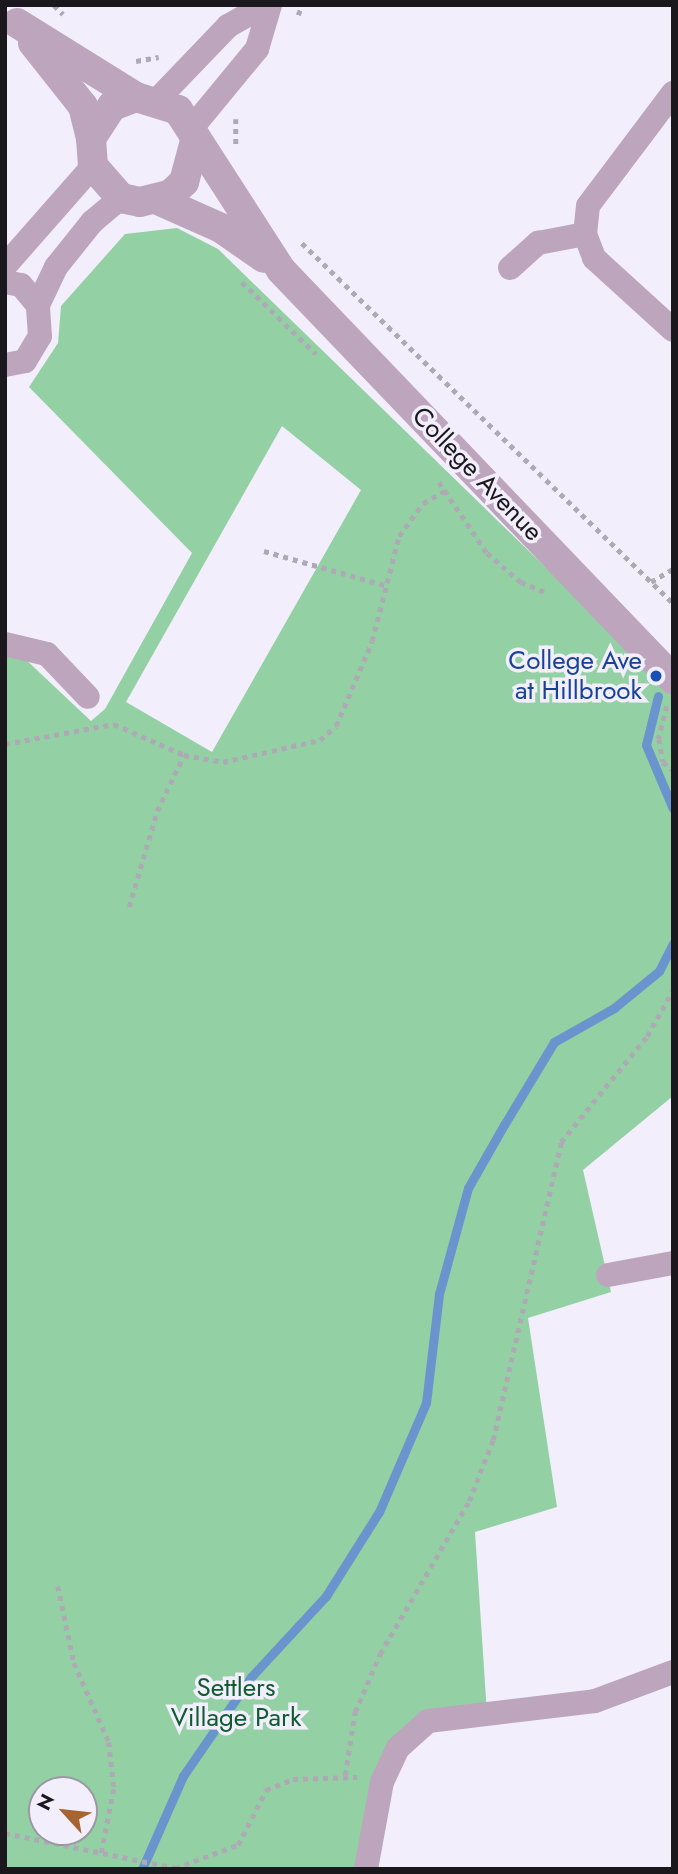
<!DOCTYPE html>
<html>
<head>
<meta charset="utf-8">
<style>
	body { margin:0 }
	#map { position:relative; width:678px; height:1874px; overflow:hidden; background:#f3eefc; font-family:Jost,sans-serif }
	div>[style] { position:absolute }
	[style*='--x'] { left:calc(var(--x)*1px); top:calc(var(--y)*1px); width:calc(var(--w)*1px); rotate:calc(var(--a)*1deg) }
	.green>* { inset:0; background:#93d0a4 }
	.stream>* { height:9px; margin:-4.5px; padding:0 4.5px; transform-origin:4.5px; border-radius:4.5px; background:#6994cd }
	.path>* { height:4.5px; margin-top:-2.25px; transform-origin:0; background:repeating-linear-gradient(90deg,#aeaab5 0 5px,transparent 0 10px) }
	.minor>* { height:24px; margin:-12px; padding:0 12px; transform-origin:12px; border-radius:12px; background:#bda5be }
	.tertiary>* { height:30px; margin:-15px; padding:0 15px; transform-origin:15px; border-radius:15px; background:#bda5be }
	.dots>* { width:19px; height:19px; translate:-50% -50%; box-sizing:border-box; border:4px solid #f3eefc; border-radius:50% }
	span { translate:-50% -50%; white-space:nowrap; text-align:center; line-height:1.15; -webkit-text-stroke:7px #f3eefc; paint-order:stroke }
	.street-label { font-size:26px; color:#1a181d }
	.transit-label { font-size:26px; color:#164399 }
	.right { translate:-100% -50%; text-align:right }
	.park-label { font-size:26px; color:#0e5c30 }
	.frame { position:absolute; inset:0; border:7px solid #1a181d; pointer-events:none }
	.north { position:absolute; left:28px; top:1776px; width:70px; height:70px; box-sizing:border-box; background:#f3eefc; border:2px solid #9c98a3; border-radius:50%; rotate:297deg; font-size:19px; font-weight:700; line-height:28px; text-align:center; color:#1a181d }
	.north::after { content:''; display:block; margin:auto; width:24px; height:32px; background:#a66431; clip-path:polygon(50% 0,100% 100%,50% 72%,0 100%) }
</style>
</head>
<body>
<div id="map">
	<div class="green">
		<i style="clip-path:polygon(evenodd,177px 228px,218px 249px,673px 691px,673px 1096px,583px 1170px,611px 1292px,528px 1318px,557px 1507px,475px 1532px,487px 1714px,428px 1721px,398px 1748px,366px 1869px,5px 1869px,5px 640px,91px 721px,105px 709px,192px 553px,29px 387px,58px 343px,61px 306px,125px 234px,177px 228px,282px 426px,361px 490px,212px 752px,126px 702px,282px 426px,177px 228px,42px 1790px,84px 1790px,84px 1832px,42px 1832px,42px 1790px)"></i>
	</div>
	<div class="stream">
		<i style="--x:658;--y:696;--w:50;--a:103.8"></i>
		<i style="--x:646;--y:745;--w:69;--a:67.1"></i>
		<i style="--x:142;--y:1869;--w:102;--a:-66.2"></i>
		<i style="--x:183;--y:1776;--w:120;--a:-55.5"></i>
		<i style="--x:251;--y:1677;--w:110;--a:-47.2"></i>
		<i style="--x:326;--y:1596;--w:99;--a:-57.8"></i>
		<i style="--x:379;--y:1512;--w:119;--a:-66.7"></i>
		<i style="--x:426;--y:1403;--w:110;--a:-83.2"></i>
		<i style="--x:439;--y:1294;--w:110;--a:-74.7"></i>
		<i style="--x:468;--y:1188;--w:73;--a:-60.3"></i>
		<i style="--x:504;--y:1125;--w:97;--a:-58.9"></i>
		<i style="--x:554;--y:1042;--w:69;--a:-29.5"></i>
		<i style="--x:614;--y:1008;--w:58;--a:-39.4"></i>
		<i style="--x:659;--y:971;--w:31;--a:-63"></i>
	</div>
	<div class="path">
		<i style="--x:54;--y:5;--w:13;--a:45"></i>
		<i style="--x:298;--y:15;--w:11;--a:-68"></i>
		<i style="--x:136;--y:61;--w:23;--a:-10"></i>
		<i style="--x:236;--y:119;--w:26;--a:90"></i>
		<i style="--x:302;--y:243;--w:517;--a:44.14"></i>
		<i style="--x:242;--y:282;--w:103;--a:44.2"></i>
		<i style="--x:439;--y:482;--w:86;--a:55.9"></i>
		<i style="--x:487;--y:553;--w:45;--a:40.5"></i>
		<i style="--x:521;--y:582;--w:28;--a:23"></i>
		<i style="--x:264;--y:551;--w:125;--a:15.8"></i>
		<i style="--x:651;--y:582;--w:26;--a:-31"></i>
		<i style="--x:667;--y:706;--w:34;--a:104"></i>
		<i style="--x:659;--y:739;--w:23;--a:80"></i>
		<i style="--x:663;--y:762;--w:13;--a:39"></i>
		<i style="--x:5;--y:744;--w:111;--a:-10.4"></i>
		<i style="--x:114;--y:724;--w:77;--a:23.9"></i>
		<i style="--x:184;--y:755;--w:40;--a:10"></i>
		<i style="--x:223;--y:762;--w:99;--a:-12.8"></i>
		<i style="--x:320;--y:740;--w:21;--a:-41"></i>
		<i style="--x:336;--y:726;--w:92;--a:-67"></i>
		<i style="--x:372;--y:641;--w:108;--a:-75.6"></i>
		<i style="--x:399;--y:536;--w:41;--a:-54"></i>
		<i style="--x:423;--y:503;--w:26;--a:-29"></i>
		<i style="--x:129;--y:907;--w:100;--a:-73.7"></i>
		<i style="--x:157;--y:811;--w:62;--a:-64.3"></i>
		<i style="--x:58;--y:1586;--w:79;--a:78.3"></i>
		<i style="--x:74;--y:1663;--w:86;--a:66.1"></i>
		<i style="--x:109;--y:1742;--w:47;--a:83.9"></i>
		<i style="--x:114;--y:1789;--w:67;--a:101.1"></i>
		<i style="--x:345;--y:1775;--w:64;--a:-81"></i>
		<i style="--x:355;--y:1712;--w:63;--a:-66.7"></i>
		<i style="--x:380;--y:1654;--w:177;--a:-59.8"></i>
		<i style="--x:469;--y:1501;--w:66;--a:-68.5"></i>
		<i style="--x:493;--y:1440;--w:306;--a:-77.1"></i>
		<i style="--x:561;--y:1142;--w:136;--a:-50.9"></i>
		<i style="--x:647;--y:1036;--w:53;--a:-60.5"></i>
		<i style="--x:5;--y:1833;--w:174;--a:11.6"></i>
		<i style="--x:175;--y:1868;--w:67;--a:-20.1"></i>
		<i style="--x:238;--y:1845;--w:62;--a:-63"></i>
		<i style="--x:266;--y:1790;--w:29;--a:-22"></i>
		<i style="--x:293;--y:1779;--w:64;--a:-1.8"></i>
	</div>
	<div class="minor">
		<i style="--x:673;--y:93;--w:141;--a:127"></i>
		<i style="--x:588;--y:206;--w:28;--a:96"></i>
		<i style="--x:585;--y:234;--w:26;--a:69"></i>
		<i style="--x:594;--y:258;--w:107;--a:42.3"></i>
		<i style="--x:158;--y:99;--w:101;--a:-46.2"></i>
		<i style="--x:228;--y:26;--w:43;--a:-29.6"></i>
		<i style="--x:191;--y:129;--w:104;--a:-50.5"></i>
		<i style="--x:257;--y:49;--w:46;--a:-73.5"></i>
		<i style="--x:5;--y:266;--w:133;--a:-48.7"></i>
		<i style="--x:510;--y:268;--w:38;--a:-42"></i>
		<i style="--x:538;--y:243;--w:48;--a:-10.8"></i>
		<i style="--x:5;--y:282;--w:16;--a:11"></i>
		<i style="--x:21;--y:285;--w:26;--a:50"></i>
		<i style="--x:5;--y:365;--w:20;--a:-11"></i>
		<i style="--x:25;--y:361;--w:29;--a:-59"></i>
		<i style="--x:40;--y:336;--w:31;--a:-94"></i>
		<i style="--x:38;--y:305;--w:42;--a:-64.7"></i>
		<i style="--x:56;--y:267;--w:58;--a:-51.3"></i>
		<i style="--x:92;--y:222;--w:38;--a:-40"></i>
		<i style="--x:5;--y:644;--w:43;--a:13.4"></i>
		<i style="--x:47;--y:654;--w:59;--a:46.4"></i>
		<i style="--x:608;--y:1275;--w:66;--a:-10.5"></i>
		<i style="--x:366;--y:1869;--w:88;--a:-79.6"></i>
		<i style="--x:382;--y:1782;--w:38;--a:-65"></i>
		<i style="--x:398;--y:1748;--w:40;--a:-42"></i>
		<i style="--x:428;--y:1721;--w:168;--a:-6.8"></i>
		<i style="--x:595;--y:1701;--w:83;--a:-20.4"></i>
	</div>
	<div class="tertiary">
		<i style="--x:17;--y:23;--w:140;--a:31.9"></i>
		<i style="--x:136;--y:97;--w:44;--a:17.2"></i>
		<i style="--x:178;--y:110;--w:190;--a:57.2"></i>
		<i style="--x:281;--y:270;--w:567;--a:46.22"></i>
		<i style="--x:33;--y:43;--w:80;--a:51.6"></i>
		<i style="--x:83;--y:106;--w:33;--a:76"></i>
		<i style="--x:136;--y:97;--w:26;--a:159"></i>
		<i style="--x:112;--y:106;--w:38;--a:123"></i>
		<i style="--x:91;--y:138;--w:28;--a:86"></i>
		<i style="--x:93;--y:166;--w:43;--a:48.8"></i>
		<i style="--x:121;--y:198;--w:19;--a:12"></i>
		<i style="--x:140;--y:202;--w:32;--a:-14"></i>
		<i style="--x:171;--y:194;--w:18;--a:-43"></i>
		<i style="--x:184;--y:182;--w:42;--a:-75"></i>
		<i style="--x:158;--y:200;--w:69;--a:24"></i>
		<i style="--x:221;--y:228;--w:52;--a:34.9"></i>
	</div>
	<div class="dots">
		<i style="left:656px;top:676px;background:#1a4fb4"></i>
	</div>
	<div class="street-label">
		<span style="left:477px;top:474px;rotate:46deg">College Avenue</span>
	</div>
	<div class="transit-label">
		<span class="right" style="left:642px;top:676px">College Ave<br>at Hillbrook</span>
	</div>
	<div class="park-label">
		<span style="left:236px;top:1703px">Settlers<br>Village Park</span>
	</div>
	<div class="frame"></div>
	<div class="north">N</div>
</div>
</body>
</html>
